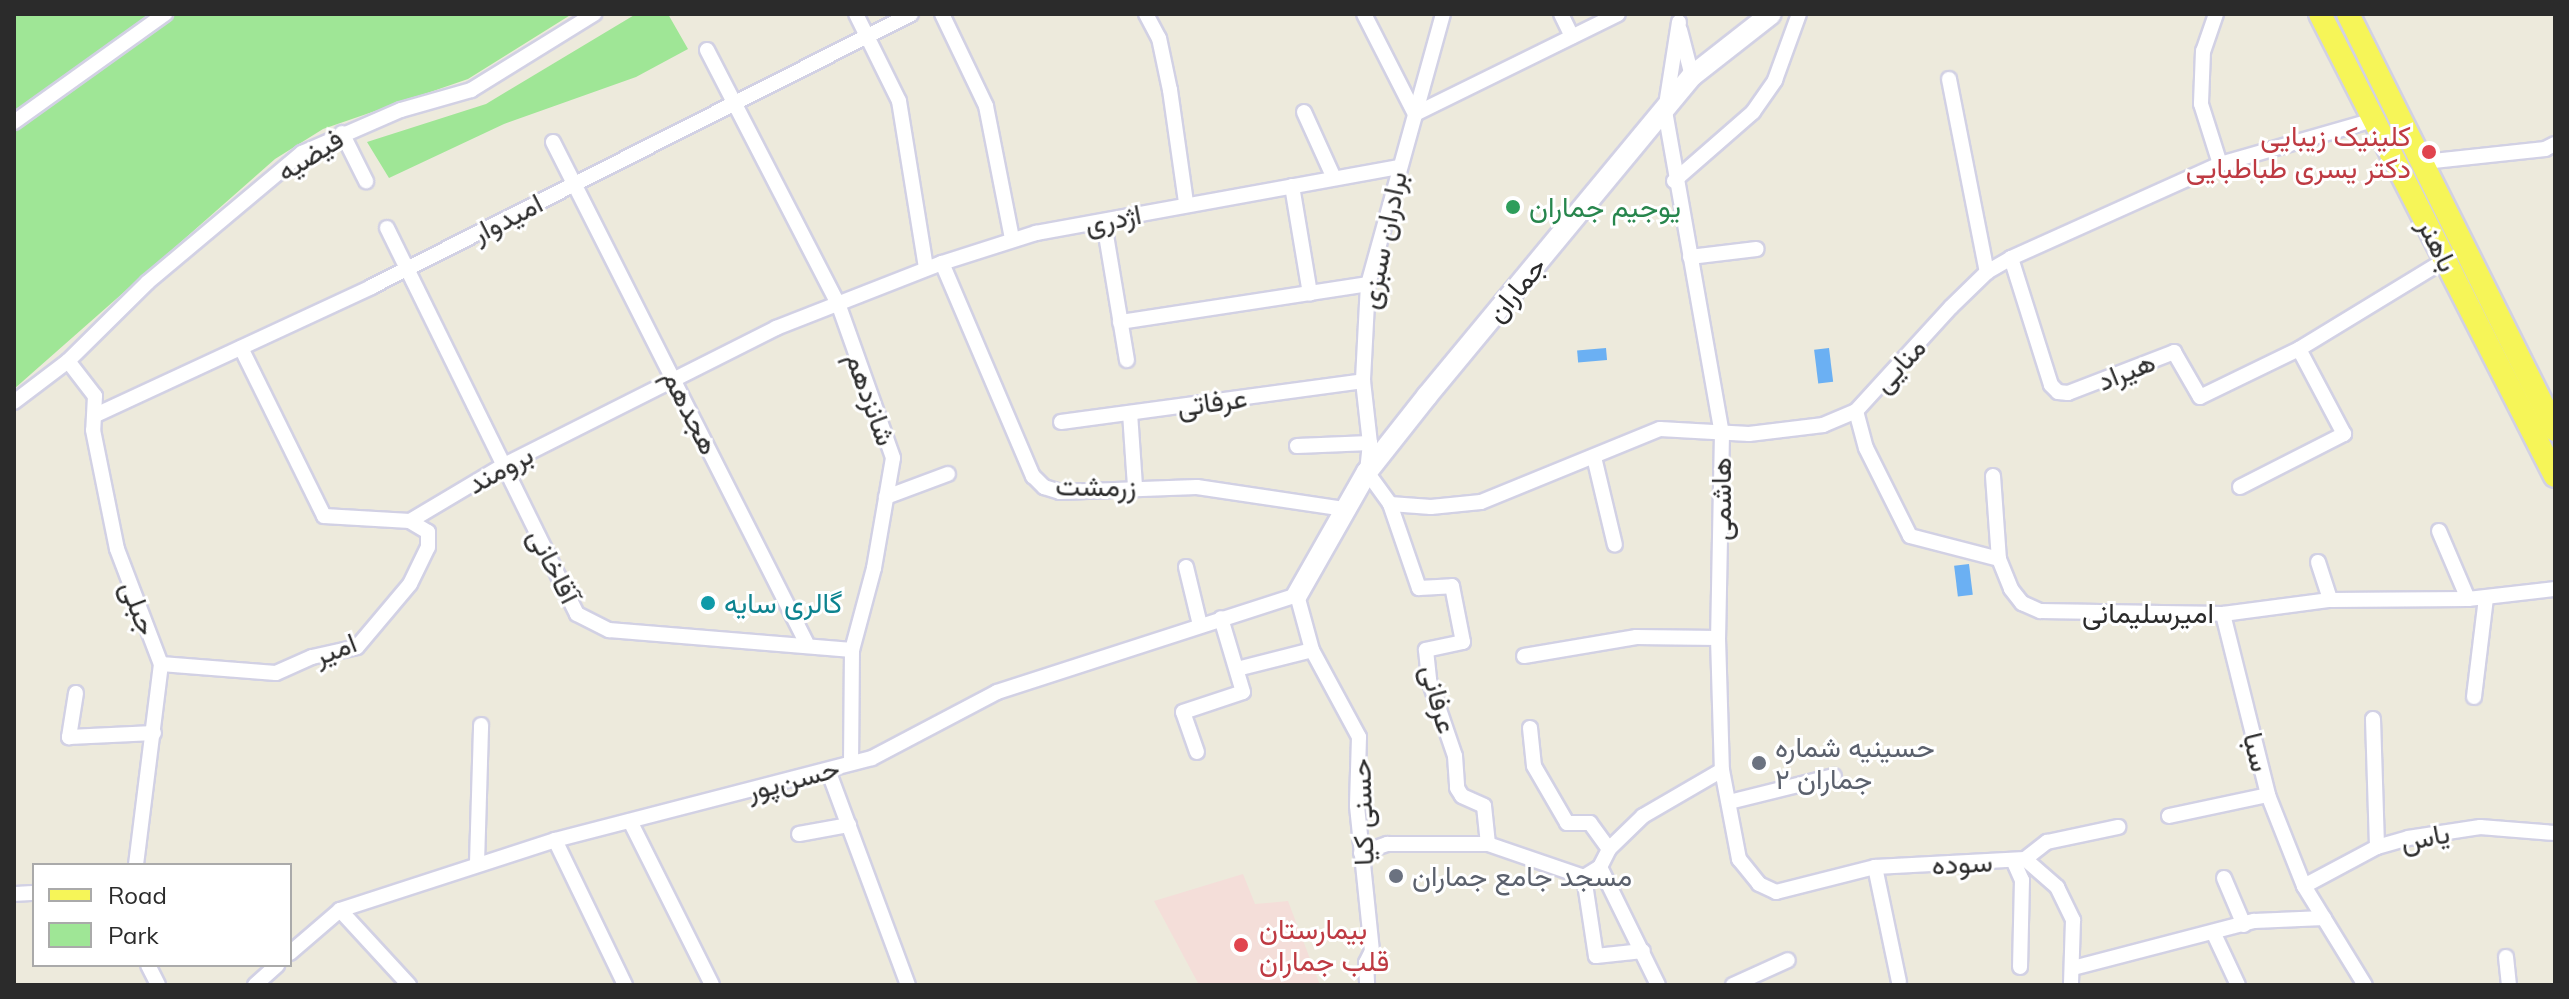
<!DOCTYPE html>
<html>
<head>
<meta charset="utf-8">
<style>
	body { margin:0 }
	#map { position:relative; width:2569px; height:999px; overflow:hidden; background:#edeadc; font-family:Mulish,Vazirmatn,sans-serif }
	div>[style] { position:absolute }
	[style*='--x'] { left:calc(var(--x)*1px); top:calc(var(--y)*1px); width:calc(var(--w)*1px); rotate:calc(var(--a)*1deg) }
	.medical>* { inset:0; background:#f4ded9 }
	.green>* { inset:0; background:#9fe696 }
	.water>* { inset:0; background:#6bb0f3; transform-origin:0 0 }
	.roads { filter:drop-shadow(2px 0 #d2d1e4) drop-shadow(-2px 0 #d2d1e4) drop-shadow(0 2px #d2d1e4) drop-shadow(0 -2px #d2d1e4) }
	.street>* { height:14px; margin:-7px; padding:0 7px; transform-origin:7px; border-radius:7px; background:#fff }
	.secondary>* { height:20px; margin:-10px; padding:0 10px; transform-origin:10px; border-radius:10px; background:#fff }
	.primary>* { height:22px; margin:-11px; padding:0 11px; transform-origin:11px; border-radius:11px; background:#f6f558 }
	.dots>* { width:22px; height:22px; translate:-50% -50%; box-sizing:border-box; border:4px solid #fff; border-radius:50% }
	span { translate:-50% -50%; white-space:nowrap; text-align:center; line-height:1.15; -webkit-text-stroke:6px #fff; paint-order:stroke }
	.health-label { font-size:28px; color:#be3a42 }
	.right { translate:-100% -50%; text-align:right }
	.left { translate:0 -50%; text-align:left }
	.street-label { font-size:28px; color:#2b2b2b }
	.leisure-label { font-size:28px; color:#27864d }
	.culture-label { font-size:28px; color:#0d838f }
	.worship-label { font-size:28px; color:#5b616d }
	.frame { position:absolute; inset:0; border:16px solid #2b2b2b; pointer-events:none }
	.legend { position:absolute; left:32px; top:863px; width:260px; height:104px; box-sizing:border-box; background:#fff; border:2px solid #aaa; margin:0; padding:10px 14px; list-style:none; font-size:24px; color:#2b2b2b }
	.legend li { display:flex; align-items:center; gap:16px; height:40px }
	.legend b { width:40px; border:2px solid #aaa }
</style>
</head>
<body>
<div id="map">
	<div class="medical">
		<i style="clip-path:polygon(1243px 874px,1255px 904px,1288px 901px,1320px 985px,1199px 985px,1154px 901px)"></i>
	</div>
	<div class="green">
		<i style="clip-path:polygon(14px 14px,572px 14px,468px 79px,323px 129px,275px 159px,14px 389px)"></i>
		<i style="clip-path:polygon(636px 14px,668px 14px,688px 49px,636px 77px,504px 124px,389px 178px,367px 142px,486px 104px)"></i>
	</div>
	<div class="water">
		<i style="left:1606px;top:348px;width:12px;height:29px;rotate:85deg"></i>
		<i style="left:1829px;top:348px;width:34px;height:15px;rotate:83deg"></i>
		<i style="left:1969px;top:564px;width:31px;height:15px;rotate:83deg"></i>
	</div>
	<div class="roads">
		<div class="street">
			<i style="--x:856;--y:14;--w:97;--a:63.7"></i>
			<i style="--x:899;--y:101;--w:169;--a:80.8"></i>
			<i style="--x:942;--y:14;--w:102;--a:64.4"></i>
			<i style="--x:986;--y:106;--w:136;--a:78.9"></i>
			<i style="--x:1146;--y:14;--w:27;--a:62"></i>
			<i style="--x:1159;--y:38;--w:53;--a:78.1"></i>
			<i style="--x:1170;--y:90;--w:114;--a:81.9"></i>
			<i style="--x:1364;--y:14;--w:112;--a:63"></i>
			<i style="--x:1443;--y:14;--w:280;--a:105.5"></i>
			<i style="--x:1368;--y:284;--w:97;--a:93"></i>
			<i style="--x:1363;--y:381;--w:62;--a:83.6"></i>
			<i style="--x:1370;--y:443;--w:29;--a:96"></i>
			<i style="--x:1367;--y:472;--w:39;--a:54"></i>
			<i style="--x:1390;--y:504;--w:89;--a:71"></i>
			<i style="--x:1419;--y:588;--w:33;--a:-3"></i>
			<i style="--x:1452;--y:586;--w:57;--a:78.9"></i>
			<i style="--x:1463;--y:642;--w:38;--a:168"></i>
			<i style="--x:1426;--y:650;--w:30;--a:84"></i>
			<i style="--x:1429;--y:680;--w:80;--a:71.1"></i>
			<i style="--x:1455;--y:756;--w:32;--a:86"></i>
			<i style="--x:1457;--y:788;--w:9;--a:58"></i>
			<i style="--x:1462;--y:796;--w:24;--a:24"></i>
			<i style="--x:1484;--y:806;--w:38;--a:84"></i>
			<i style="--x:1561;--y:14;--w:25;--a:64"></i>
			<i style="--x:2216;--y:14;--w:39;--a:109"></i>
			<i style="--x:2203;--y:51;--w:53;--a:92.2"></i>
			<i style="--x:2201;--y:104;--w:63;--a:72.4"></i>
			<i style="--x:1679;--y:22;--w:90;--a:98.9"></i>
			<i style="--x:1665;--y:111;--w:327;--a:80"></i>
			<i style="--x:1722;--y:433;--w:205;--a:91.1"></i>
			<i style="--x:1718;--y:638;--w:132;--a:88.3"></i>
			<i style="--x:1722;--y:770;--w:91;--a:79.2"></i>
			<i style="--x:1739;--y:859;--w:32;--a:51"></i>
			<i style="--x:1759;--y:884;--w:19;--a:25"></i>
			<i style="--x:1776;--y:892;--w:102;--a:-14.2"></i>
			<i style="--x:1875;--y:867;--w:150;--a:-3.1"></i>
			<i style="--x:2025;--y:859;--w:43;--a:41.2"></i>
			<i style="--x:2057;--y:887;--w:37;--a:64"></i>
			<i style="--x:2073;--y:920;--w:65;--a:91.8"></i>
			<i style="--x:1680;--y:30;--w:48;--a:75.4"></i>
			<i style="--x:707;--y:50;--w:288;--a:62.7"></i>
			<i style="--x:839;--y:306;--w:161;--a:70.4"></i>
			<i style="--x:893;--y:458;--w:112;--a:99.8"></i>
			<i style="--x:874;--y:568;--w:85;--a:105"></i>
			<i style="--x:852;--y:650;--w:113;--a:90.5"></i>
			<i style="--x:1949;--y:79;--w:197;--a:78.9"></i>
			<i style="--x:1304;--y:112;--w:70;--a:65.6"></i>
			<i style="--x:1415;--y:114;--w:226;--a:-26.2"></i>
			<i style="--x:14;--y:122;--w:186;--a:-35.6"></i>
			<i style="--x:342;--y:133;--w:54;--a:63.4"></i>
			<i style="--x:553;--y:142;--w:560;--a:63.16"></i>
			<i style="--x:2424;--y:162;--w:122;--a:-6.1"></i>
			<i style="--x:2545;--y:149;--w:11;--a:-27"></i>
			<i style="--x:1674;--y:181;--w:105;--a:-41.1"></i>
			<i style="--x:1753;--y:112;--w:39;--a:-55"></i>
			<i style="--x:1775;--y:80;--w:70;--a:-70"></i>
			<i style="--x:1292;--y:186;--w:109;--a:80.5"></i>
			<i style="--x:1104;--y:223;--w:139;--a:80.5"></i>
			<i style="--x:387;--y:228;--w:430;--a:63.8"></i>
			<i style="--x:577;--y:614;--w:36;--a:27"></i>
			<i style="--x:609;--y:630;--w:244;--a:4.7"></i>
			<i style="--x:1690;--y:257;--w:67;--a:-6.8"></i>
			<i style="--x:2011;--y:258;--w:133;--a:72.5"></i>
			<i style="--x:2051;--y:385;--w:10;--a:45"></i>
			<i style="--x:2058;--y:392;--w:10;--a:6"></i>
			<i style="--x:2068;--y:393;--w:114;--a:-21.1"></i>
			<i style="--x:2174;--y:352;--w:52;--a:60"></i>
			<i style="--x:2200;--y:397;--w:110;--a:-25.9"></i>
			<i style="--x:2299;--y:349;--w:171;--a:-31.4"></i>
			<i style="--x:942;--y:263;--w:232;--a:66.9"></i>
			<i style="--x:1033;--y:476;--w:16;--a:45"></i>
			<i style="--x:1044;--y:487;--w:17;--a:17"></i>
			<i style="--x:1060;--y:492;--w:137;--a:-2.1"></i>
			<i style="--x:1197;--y:487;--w:150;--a:8.5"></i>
			<i style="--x:1120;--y:322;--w:251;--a:-8.7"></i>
			<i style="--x:241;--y:348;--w:187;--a:63.7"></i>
			<i style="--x:324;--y:516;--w:86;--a:3.3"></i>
			<i style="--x:410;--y:521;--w:109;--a:-30.8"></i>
			<i style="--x:504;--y:465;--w:305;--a:-26.7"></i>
			<i style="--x:776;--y:328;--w:178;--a:-21.4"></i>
			<i style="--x:942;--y:263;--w:99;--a:-17.7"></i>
			<i style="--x:1036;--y:233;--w:368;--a:-10.3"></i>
			<i style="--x:68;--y:361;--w:44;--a:52.4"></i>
			<i style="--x:95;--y:396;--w:34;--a:93"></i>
			<i style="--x:93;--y:430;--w:121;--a:78.6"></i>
			<i style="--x:117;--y:549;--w:123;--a:69.1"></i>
			<i style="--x:161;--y:664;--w:203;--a:97.1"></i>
			<i style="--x:14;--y:402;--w:68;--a:-37.2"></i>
			<i style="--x:68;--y:361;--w:112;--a:-44.6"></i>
			<i style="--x:148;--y:282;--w:201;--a:-40"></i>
			<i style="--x:302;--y:153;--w:108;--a:-23.5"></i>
			<i style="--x:401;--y:110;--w:73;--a:-15.9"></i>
			<i style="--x:471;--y:90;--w:145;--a:-31.7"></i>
			<i style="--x:1856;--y:411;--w:38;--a:75"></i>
			<i style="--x:1866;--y:448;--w:98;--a:63.4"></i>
			<i style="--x:1910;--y:536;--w:92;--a:14.5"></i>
			<i style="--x:1999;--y:559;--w:32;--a:68"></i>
			<i style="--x:2011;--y:589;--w:18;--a:52"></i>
			<i style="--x:2022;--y:603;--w:20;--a:24"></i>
			<i style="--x:2040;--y:611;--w:183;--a:0.9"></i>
			<i style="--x:2223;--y:614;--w:108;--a:-7.5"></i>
			<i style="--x:2330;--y:600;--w:138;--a:-0.4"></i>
			<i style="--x:2468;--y:599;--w:88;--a:-6.6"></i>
			<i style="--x:1130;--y:413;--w:74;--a:86.1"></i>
			<i style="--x:98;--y:414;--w:301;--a:-24.9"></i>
			<i style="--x:371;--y:287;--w:605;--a:-26.82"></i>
			<i style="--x:1061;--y:422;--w:305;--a:-7.7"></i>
			<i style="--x:1297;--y:446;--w:73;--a:-2.4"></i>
			<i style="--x:1594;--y:457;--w:90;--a:76.6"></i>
			<i style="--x:1993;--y:476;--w:83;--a:85.9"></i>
			<i style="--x:2240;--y:487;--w:117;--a:-27"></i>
			<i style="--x:2344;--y:434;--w:96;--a:-117.9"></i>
			<i style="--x:886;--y:497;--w:66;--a:-20.4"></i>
			<i style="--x:1390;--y:504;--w:41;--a:4.2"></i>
			<i style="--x:1431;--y:507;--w:50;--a:-5.7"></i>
			<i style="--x:1481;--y:502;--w:193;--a:-22.2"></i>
			<i style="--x:1660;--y:429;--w:89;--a:3.2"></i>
			<i style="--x:1749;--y:434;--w:75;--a:-6.9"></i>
			<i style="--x:1823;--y:425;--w:36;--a:-23"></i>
			<i style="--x:1856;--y:411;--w:141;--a:-47.6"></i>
			<i style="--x:1951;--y:307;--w:50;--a:-44.2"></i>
			<i style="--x:1987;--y:272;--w:28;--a:-30"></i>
			<i style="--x:2011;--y:258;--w:229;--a:-24.2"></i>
			<i style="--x:2220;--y:164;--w:163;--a:-16"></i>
			<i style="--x:2439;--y:531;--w:74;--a:66.9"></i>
			<i style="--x:2318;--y:562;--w:40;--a:72"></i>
			<i style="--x:1186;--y:567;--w:60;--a:76.4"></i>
			<i style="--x:2223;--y:614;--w:187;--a:76"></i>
			<i style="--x:2268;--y:795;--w:98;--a:68.4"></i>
			<i style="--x:2304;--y:886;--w:116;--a:58.4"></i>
			<i style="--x:1524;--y:656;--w:114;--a:-9.6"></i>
			<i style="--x:1636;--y:637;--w:82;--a:0.7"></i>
			<i style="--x:161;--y:664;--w:115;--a:4.5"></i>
			<i style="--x:276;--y:673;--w:39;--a:-24"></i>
			<i style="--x:312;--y:657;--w:46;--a:-12.5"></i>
			<i style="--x:357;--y:647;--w:82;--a:-49.9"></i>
			<i style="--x:410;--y:584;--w:41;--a:-64.1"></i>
			<i style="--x:428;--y:547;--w:15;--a:-90"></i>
			<i style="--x:428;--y:532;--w:21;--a:-149"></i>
			<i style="--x:1237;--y:669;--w:77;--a:-14.2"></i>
			<i style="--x:76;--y:693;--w:45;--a:99"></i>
			<i style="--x:69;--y:737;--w:85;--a:-2.7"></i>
			<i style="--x:2474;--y:697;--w:100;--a:-83.1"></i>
			<i style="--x:2373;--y:719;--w:128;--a:88.2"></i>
			<i style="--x:1530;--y:728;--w:38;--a:84"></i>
			<i style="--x:1534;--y:766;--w:66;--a:59.9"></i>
			<i style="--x:1567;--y:823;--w:23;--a:0"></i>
			<i style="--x:1590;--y:823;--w:32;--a:54"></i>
			<i style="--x:1197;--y:752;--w:42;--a:-109.3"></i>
			<i style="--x:1183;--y:712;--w:63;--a:-18.4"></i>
			<i style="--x:1243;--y:692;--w:77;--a:-106.6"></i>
			<i style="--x:828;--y:770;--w:229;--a:69.6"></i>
			<i style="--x:1729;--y:802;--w:108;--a:-13.9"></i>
			<i style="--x:2169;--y:816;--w:101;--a:-12"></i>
			<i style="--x:630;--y:821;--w:183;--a:63.4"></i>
			<i style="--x:799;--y:834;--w:51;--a:-10.2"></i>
			<i style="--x:555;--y:840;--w:161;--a:64.2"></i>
			<i style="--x:1361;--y:853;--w:28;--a:-19"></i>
			<i style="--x:1387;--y:844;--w:101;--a:0"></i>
			<i style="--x:1488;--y:844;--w:102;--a:19"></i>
			<i style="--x:2025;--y:859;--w:28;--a:-38"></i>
			<i style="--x:2047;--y:842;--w:73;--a:-11.9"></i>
			<i style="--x:2013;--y:860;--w:22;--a:66"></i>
			<i style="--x:2022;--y:880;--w:87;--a:91.3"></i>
			<i style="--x:477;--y:863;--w:138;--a:-88.3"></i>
			<i style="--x:1600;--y:867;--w:131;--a:63.8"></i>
			<i style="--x:1875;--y:867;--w:117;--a:78.2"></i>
			<i style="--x:1584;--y:877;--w:19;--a:-32"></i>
			<i style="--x:1600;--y:867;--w:20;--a:-63"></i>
			<i style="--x:1609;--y:849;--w:47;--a:-44.1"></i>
			<i style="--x:1643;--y:816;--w:91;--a:-30.2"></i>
			<i style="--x:1584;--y:877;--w:80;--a:81.4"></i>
			<i style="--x:1596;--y:956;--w:47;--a:-6.1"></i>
			<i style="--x:2224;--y:878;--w:51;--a:66.9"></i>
			<i style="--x:2304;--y:886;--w:83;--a:-28.1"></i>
			<i style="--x:2377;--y:847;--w:32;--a:-16"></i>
			<i style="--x:2408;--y:838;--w:73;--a:-8.7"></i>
			<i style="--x:2480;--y:827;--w:75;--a:4.6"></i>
			<i style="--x:14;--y:894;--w:20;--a:-3"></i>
			<i style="--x:340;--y:910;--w:102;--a:47.4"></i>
			<i style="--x:2214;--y:934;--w:56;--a:64.8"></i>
			<i style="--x:290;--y:953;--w:66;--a:-40.7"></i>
			<i style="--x:340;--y:910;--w:226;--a:-18"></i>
			<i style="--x:555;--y:840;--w:327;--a:-14.5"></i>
			<i style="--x:872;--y:758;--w:141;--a:-27.8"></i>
			<i style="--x:997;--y:692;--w:315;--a:-17.9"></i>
			<i style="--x:1297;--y:595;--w:57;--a:74.7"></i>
			<i style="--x:1312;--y:650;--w:99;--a:61.6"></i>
			<i style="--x:1359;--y:737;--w:69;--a:91.7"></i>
			<i style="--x:1357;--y:806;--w:146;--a:84.1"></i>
			<i style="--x:1372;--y:951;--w:13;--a:117"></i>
			<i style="--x:1366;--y:963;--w:22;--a:87"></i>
			<i style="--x:2506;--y:957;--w:28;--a:84"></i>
			<i style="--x:148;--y:965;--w:22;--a:63"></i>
			<i style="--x:2073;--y:968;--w:187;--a:-14.6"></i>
			<i style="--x:2254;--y:921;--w:70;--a:-2.5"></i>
			<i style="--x:255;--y:985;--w:30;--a:-42"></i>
			<i style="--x:1733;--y:985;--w:60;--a:-24.4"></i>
		</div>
		<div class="secondary">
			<i style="--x:1297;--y:595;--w:142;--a:-60.4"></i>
			<i style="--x:1367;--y:472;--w:97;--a:-51.7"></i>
			<i style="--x:1427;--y:396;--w:415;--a:-50.4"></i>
			<i style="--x:1692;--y:76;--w:100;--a:-38.1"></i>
		</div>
		<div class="primary">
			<i style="--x:2320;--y:14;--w:518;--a:63.04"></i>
			<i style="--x:2348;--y:14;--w:465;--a:63.5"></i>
		</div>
	</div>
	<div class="dots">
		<i style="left:2429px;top:152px;background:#e0444e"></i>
		<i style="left:1513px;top:207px;background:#2e9e5b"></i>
		<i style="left:708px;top:603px;background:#0f9aa8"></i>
		<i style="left:1759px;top:763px;background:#6b7280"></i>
		<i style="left:1396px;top:876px;background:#6b7280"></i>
		<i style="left:1241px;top:945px;background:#e0444e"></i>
	</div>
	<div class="health-label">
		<span class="right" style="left:2411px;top:152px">کلینیک زیبایی<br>دکتر یسری طباطبایی</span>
		<span class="left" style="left:1259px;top:945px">بیمارستان<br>قلب جماران</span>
	</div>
	<div class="street-label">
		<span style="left:310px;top:155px;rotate:-32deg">فیضیه</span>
		<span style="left:507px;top:218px;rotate:-27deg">امیدوار</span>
		<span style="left:1113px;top:219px;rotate:-11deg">اژدری</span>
		<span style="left:1383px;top:240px;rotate:-78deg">برادران سبزی</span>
		<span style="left:2438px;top:245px;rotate:64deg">باهنر</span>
		<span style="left:1516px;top:289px;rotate:-50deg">جماران</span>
		<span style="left:1899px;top:365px;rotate:-47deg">منایی</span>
		<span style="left:2126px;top:371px;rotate:-22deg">هیراد</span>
		<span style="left:871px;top:399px;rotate:70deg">شانزدهم</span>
		<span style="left:1212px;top:402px;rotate:-8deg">عرفاتی</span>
		<span style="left:691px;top:412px;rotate:63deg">هجدهم</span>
		<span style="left:500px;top:469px;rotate:-29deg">برومند</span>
		<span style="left:1096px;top:486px;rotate:1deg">زرمشت</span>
		<span style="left:1721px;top:499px;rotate:-90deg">هاشمی</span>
		<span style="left:554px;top:566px;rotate:63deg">آقاخانی</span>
		<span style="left:139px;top:608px;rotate:69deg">جبلی</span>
		<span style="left:2148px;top:613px">امیرسلیمانی</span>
		<span style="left:335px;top:649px;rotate:-21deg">امیر</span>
		<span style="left:1439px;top:699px;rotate:75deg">عرفانی</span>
		<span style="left:2257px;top:752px;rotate:76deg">سبا</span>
		<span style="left:793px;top:779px;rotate:-15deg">حسن‌پور</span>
		<span style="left:1362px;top:812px;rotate:-92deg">حسنی کیا</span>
		<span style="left:2425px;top:837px;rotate:-11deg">یاس</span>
		<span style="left:1962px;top:863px;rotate:-3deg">سوده</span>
	</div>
	<div class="leisure-label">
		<span class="left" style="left:1529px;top:207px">یوجیم جماران</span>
	</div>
	<div class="culture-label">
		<span class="left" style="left:724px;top:603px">گالری سایه</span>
	</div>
	<div class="worship-label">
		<span class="left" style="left:1775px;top:763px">حسینیه شماره<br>۲ جماران</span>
		<span class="left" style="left:1412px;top:876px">مسجد جامع جماران</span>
	</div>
	<div class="frame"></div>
	<ul class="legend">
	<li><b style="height:10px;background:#f6f558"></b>Road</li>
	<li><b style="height:22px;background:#9fe696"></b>Park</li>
	</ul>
</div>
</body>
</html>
